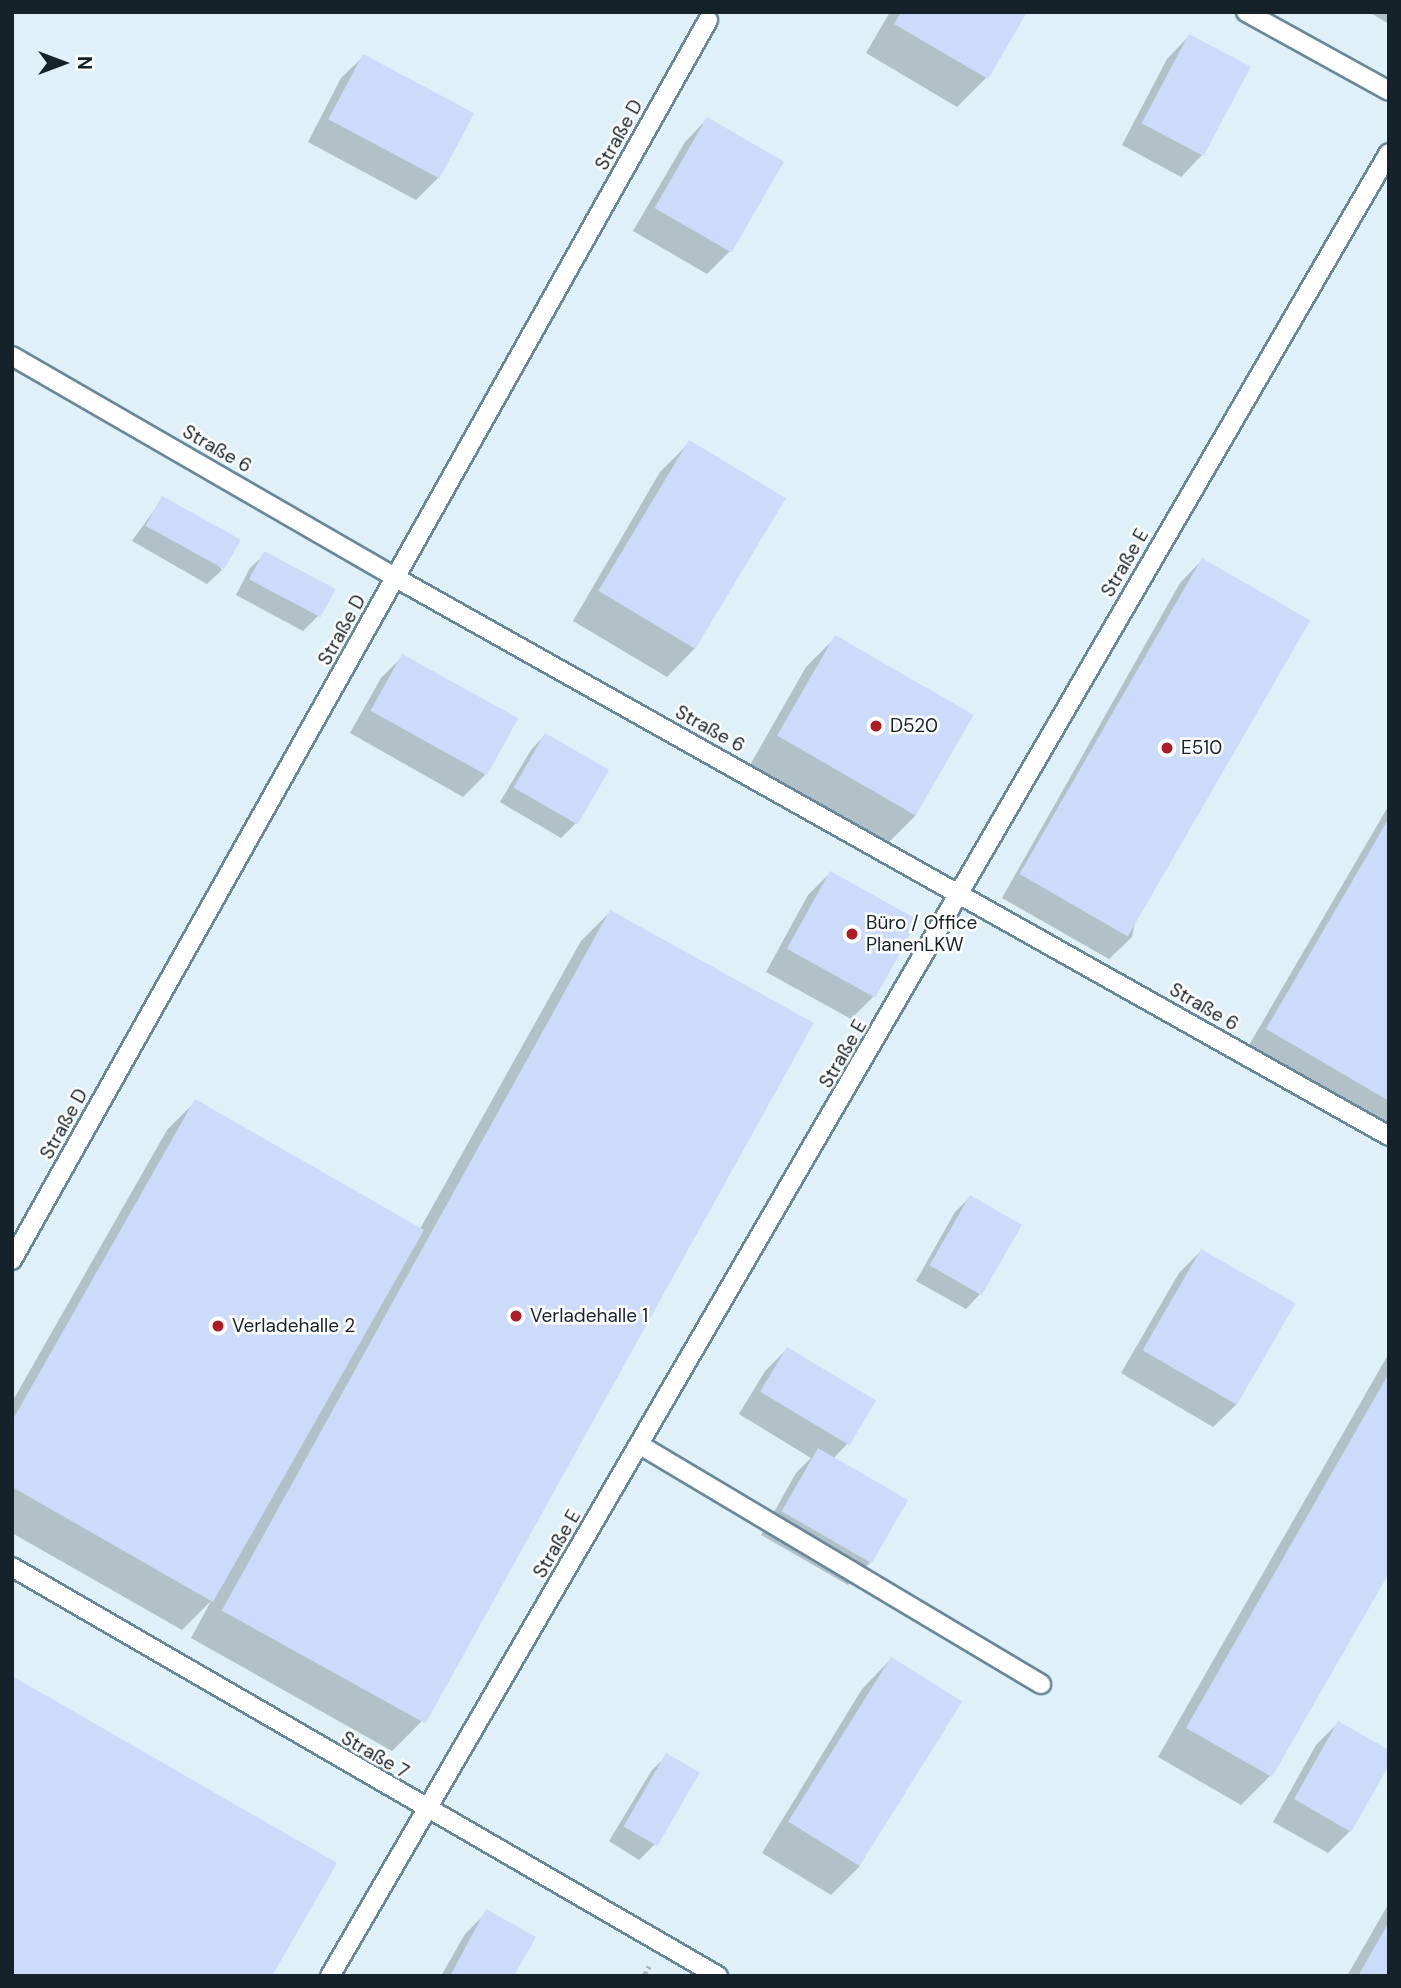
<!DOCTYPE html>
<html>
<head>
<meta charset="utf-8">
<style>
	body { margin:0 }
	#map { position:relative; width:1401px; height:1988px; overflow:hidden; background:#f2f9fd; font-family:"DM Sans",sans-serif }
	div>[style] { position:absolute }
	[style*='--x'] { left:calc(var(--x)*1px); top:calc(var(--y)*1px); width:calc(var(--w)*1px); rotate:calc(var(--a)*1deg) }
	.built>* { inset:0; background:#dff0f9; transform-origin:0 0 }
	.shadow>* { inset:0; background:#0003 }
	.building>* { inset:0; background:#cbdbf9; transform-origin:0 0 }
	.path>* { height:4.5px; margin-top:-2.25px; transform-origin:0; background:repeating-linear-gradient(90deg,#aeb7bc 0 5px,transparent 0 8.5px) }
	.roads { filter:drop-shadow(2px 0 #698899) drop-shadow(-2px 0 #698899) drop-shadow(0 2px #698899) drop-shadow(0 -2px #698899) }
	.lane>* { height:18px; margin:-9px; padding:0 9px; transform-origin:9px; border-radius:9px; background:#fff }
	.dots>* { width:19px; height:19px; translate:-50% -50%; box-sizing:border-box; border:4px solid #fff; border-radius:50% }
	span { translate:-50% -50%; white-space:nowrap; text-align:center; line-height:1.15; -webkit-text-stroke:5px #fff; paint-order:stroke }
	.street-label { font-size:19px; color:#152229 }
	.poi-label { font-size:19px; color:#152229 }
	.left { translate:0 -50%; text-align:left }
	.frame { position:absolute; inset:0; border:14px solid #152229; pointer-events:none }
	.north { position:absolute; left:28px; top:28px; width:70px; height:70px; -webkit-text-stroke:5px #fff; paint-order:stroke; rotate:90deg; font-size:19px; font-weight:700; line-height:28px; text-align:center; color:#152229 }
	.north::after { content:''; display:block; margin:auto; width:24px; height:32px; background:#152229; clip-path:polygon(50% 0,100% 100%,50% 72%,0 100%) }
</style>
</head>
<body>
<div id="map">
	<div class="built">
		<i style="left:12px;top:12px;width:1377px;height:1964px"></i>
	</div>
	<div class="shadow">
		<i style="clip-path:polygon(890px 12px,1025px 12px,986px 78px,957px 107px,866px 53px)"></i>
		<i style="clip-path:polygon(1369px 12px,1389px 12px,1389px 24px)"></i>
		<i style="clip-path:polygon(1189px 36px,1203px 154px,1181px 177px,1122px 145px,1167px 59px)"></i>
		<i style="clip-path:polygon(364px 56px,438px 178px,416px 200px,308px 142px,341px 78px)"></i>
		<i style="clip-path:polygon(707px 119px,781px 163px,729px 252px,707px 274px,633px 231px,685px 142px)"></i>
		<i style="clip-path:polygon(689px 443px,696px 647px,667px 677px,573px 621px,660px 472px)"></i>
		<i style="clip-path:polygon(163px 498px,222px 570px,207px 584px,132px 541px)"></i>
		<i style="clip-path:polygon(265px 554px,318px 616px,303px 631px,236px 595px,250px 568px)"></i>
		<i style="clip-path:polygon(1202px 560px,1132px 937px,1109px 959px,1002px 898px,1180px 583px)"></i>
		<i style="clip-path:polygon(835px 638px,916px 815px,887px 844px,750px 765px,806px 667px)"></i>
		<i style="clip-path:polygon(403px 656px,485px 775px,463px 797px,350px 733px,381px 678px)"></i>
		<i style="clip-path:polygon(545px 735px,576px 823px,561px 838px,500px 802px,531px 750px)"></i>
		<i style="clip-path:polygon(1389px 805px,1389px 1136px,1245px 1052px)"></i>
		<i style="clip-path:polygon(830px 873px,873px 997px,851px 1019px,766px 972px,808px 895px)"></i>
		<i style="clip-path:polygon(610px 912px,421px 1722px,392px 1751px,191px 1638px,211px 1601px,182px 1630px,12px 1533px,12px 1402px,167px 1130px,196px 1101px,420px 1229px,581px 941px)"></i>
		<i style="clip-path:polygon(970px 1197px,980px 1294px,966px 1309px,916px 1281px,955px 1212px)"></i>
		<i style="clip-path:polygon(1201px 1251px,1236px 1405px,1213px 1427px,1121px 1373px,1179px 1273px)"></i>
		<i style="clip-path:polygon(787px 1349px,873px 1401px,847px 1444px,833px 1459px,870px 1563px,848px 1585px,761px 1535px,796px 1473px,811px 1458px,739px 1414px,765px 1371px)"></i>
		<i style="clip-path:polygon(1389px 1353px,1389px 1569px,1270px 1776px,1241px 1805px,1158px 1757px)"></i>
		<i style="clip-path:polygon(891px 1659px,860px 1866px,831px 1895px,762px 1853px,862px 1689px)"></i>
		<i style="clip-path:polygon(1338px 1723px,1350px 1831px,1328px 1853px,1273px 1822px,1316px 1745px)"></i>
		<i style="clip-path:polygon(667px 1756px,654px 1845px,639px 1860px,609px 1841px,652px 1770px)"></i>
		<i style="clip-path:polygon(1389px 1903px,1389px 1976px,1347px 1976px)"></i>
		<i style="clip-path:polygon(487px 1912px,512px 1976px,441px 1976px,465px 1934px)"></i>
	</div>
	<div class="building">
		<i style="clip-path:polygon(901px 12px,1027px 12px,988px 79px,894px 24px)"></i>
		<i style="left:1189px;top:34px;width:70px;height:101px;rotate:28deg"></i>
		<i style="left:363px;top:54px;width:126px;height:74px;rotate:28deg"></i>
		<i style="left:707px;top:117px;width:89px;height:105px;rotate:30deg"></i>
		<i style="left:689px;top:440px;width:113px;height:176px;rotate:31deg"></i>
		<i style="left:162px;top:496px;width:90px;height:34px;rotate:29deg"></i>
		<i style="left:264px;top:551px;width:81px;height:32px;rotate:28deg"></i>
		<i style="left:1202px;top:558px;width:125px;height:365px;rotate:30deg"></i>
		<i style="left:835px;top:635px;width:160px;height:116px;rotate:30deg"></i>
		<i style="left:402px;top:654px;width:133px;height:65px;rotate:29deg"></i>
		<i style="left:545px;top:733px;width:74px;height:63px;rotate:30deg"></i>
		<i style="clip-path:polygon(1389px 818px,1389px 1101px,1266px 1029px)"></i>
		<i style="left:830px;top:871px;width:101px;height:89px;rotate:29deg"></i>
		<i style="left:610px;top:910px;width:233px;height:801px;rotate:29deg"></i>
		<i style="clip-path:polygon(195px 1099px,424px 1230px,213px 1602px,12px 1487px,12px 1421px)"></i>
		<i style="left:970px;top:1195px;width:60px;height:81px;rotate:30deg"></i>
		<i style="left:1201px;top:1249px;width:109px;height:117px;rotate:30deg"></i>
		<i style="left:787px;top:1347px;width:104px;height:52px;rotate:31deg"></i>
		<i style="clip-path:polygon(1389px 1373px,1389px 1573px,1272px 1777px,1186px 1728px)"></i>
		<i style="left:818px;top:1448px;width:104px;height:73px;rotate:30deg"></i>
		<i style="left:891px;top:1657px;width:84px;height:194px;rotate:32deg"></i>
		<i style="clip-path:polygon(12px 1676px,337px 1863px,272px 1976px,12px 1976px)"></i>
		<i style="clip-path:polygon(1338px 1721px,1389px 1750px,1389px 1765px,1351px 1832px,1294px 1799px)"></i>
		<i style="left:666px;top:1753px;width:39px;height:85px;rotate:30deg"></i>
		<i style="clip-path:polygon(486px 1909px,536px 1937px,514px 1976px,450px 1976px)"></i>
		<i style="clip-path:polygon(1389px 1922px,1389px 1976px,1358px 1976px)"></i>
	</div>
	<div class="path">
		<i style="--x:644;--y:1976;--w:11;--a:-63"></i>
	</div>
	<div class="roads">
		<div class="lane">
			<i style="--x:1246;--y:12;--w:163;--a:28.9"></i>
			<i style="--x:12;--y:356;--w:444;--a:30"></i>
			<i style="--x:396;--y:578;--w:1139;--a:29.33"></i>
			<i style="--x:12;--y:1260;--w:1422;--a:-60.69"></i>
			<i style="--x:640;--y:1445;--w:467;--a:30.8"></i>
			<i style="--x:12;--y:1567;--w:816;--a:30.08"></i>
			<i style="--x:330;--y:1976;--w:2108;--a:-59.85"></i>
		</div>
	</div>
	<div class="dots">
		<i style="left:876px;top:726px;background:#ae1c25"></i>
		<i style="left:1167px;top:748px;background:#ae1c25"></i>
		<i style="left:852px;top:934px;background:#ae1c25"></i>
		<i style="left:516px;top:1316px;background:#ae1c25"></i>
		<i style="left:218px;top:1326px;background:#ae1c25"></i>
	</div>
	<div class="street-label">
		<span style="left:619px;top:135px;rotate:-61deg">Straße D</span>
		<span style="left:217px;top:449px;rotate:30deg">Straße 6</span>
		<span style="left:1125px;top:563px;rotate:-60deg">Straße E</span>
		<span style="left:342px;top:630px;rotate:-61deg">Straße D</span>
		<span style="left:710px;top:729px;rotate:29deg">Straße 6</span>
		<span style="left:1204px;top:1007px;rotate:30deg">Straße 6</span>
		<span style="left:843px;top:1054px;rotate:-60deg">Straße E</span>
		<span style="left:64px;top:1124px;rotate:-61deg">Straße D</span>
		<span style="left:557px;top:1544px;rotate:-60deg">Straße E</span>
		<span style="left:375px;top:1755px;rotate:30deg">Straße 7</span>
	</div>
	<div class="poi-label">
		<span class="left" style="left:890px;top:726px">D520</span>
		<span class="left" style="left:1181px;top:748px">E510</span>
		<span class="left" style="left:866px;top:934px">Büro / Office<br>PlanenLKW</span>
		<span class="left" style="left:530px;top:1316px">Verladehalle 1</span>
		<span class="left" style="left:232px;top:1326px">Verladehalle 2</span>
	</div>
	<div class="frame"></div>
	<div class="north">N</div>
</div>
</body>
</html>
